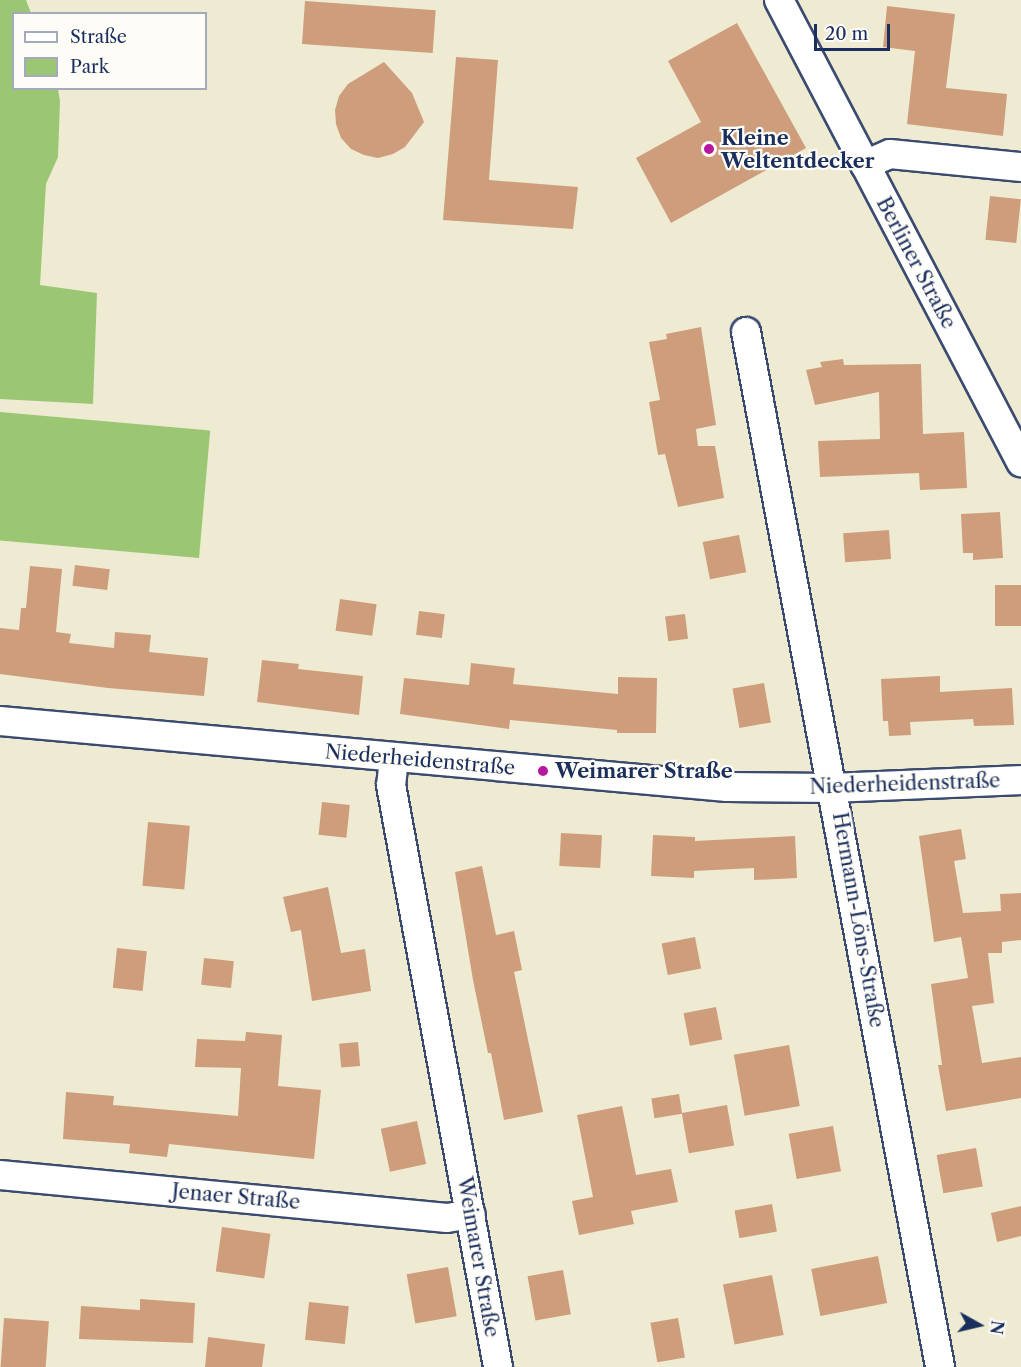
<!DOCTYPE html>
<html>
<head>
<meta charset="utf-8">
<style>
	body { margin:0 }
	#map { position:relative; width:1021px; height:1367px; overflow:hidden; background:#efebd3; font-family:"Libre Caslon Text",serif }
	div>[style] { position:absolute }
	[style*='--x'] { left:calc(var(--x)*1px); top:calc(var(--y)*1px); width:calc(var(--w)*1px); rotate:calc(var(--a)*1deg) }
	.green>* { inset:0; background:#9bc774; transform-origin:0 0 }
	.building>* { inset:0; background:#cd9d7c; transform-origin:0 0 }
	.roads { filter:drop-shadow(2px 0 #3b4b70) drop-shadow(-2px 0 #3b4b70) drop-shadow(0 2px #3b4b70) drop-shadow(0 -2px #3b4b70) }
	.minor>* { height:28px; margin:-14px; padding:0 14px; transform-origin:14px; border-radius:14px; background:#fff }
	.dots>* { width:16px; height:16px; translate:-50% -50%; box-sizing:border-box; border:3px solid #fdfcf7; border-radius:50% }
	span { translate:-50% -50%; white-space:nowrap; text-align:center; line-height:1.15; -webkit-text-stroke:4.5px #fdfcf7; paint-order:stroke }
	.poi-label { font-size:20px; color:#1b2f5e; font-weight:700 }
	.left { translate:0 -50%; text-align:left }
	.street-label { font-size:20px; color:#1b2f5e }
	.legend { position:absolute; left:12px; top:12px; width:195px; height:78px; box-sizing:border-box; background:#fdfcf7; border:2px solid #a3aaba; margin:0; padding:8px 10px; list-style:none; font-size:18px; color:#1b2f5e }
	.legend li { display:flex; align-items:center; gap:12px; height:30px }
	.legend b { width:30px; border:2px solid #a3aaba }
	.north { position:absolute; left:949px; top:1295px; width:60px; height:60px; -webkit-text-stroke:4px #fdfcf7; paint-order:stroke; rotate:98deg; font-size:16px; font-weight:700; line-height:24px; text-align:center; color:#1b2f5e }
	.north::after { content:''; display:block; margin:auto; width:21px; height:27px; background:#1b2f5e; clip-path:polygon(50% 0,100% 100%,50% 72%,0 100%) }
	.scale { position:absolute; left:814px; top:24px; width:76px; height:27px; box-sizing:border-box; border:3px solid #1b2f5e; border-top:0; padding-left:8px; font-size:18px; line-height:21px; white-space:nowrap; color:#1b2f5e; -webkit-text-stroke:4px #fdfcf7; paint-order:stroke }
</style>
</head>
<body>
<div id="map">
	<div class="green">
		<i style="clip-path:polygon(0 0,26px 0,31px 13px,14px 14px,14px 88px,58px 89px,60px 101px,58px 157px,46px 184px,40px 285px,97px 293px,93px 404px,0 399px)"></i>
		<i style="left:0;top:412px;width:211px;height:128px;rotate:5deg"></i>
	</div>
	<div class="building">
		<i style="left:305px;top:1px;width:131px;height:43px;rotate:4deg"></i>
		<i style="clip-path:polygon(887px 6px,955px 14px,946px 88px,1007px 94px,1003px 136px,907px 124px,915px 51px,883px 47px)"></i>
		<i style="clip-path:polygon(737px 23px,806px 148px,671px 223px,636px 158px,701px 122px,668px 61px)"></i>
		<i style="clip-path:polygon(456px 57px,498px 60px,489px 180px,578px 187px,573px 229px,443px 220px)"></i>
		<i style="clip-path:polygon(384px 62px,412px 93px,424px 122px,405px 147px,393px 154px,378px 158px,364px 155px,351px 149px,341px 138px,336px 124px,335px 110px,339px 96px,348px 84px)"></i>
		<i style="left:990px;top:196px;width:31px;height:44px;rotate:6deg"></i>
		<i style="clip-path:polygon(701px 327px,716px 425px,696px 429px,698px 446px,715px 446px,724px 498px,678px 507px,665px 454px,658px 455px,649px 402px,660px 400px,649px 342px,667px 339px,666px 334px)"></i>
		<i style="clip-path:polygon(843px 359px,844px 365px,921px 364px,923px 434px,964px 432px,967px 488px,920px 490px,919px 473px,820px 477px,818px 441px,880px 439px,879px 392px,815px 405px,806px 370px,822px 367px,820px 362px)"></i>
		<i style="clip-path:polygon(1000px 512px,1003px 558px,973px 560px,973px 553px,963px 553px,961px 514px)"></i>
		<i style="left:889px;top:530px;width:29px;height:46px;rotate:86deg"></i>
		<i style="left:739px;top:535px;width:38px;height:37px;rotate:79deg"></i>
		<i style="left:75px;top:565px;width:35px;height:21px;rotate:7deg"></i>
		<i style="clip-path:polygon(30px 566px,62px 569px,56px 632px,71px 634px,69px 643px,114px 648px,115px 632px,151px 635px,149px 652px,208px 658px,204px 696px,108px 688px,0 674px,0 628px,19px 630px,21px 608px,26px 608px)"></i>
		<i style="left:995px;top:585px;width:26px;height:41px"></i>
		<i style="left:340px;top:599px;width:37px;height:32px;rotate:8deg"></i>
		<i style="left:419px;top:611px;width:26px;height:24px;rotate:7deg"></i>
		<i style="left:685px;top:614px;width:25px;height:20px;rotate:83deg"></i>
		<i style="clip-path:polygon(262px 660px,299px 664px,298px 669px,363px 676px,359px 715px,257px 702px)"></i>
		<i style="clip-path:polygon(471px 663px,515px 668px,513px 684px,618px 694px,618px 677px,657px 678px,656px 733px,617px 733px,617px 730px,510px 720px,509px 729px,400px 714px,404px 678px,469px 685px)"></i>
		<i style="clip-path:polygon(940px 676px,940px 692px,1012px 688px,1014px 725px,974px 726px,973px 719px,910px 722px,911px 735px,889px 736px,888px 721px,883px 721px,881px 679px)"></i>
		<i style="left:764px;top:683px;width:40px;height:32px;rotate:80deg"></i>
		<i style="left:322px;top:802px;width:28px;height:33px;rotate:6deg"></i>
		<i style="left:148px;top:822px;width:42px;height:64px;rotate:5deg"></i>
		<i style="clip-path:polygon(961px 829px,966px 859px,954px 861px,963px 913px,1001px 911px,1000px 894px,1021px 893px,1021px 940px,1002px 942px,1002px 953px,988px 953px,994px 1003px,972px 1006px,982px 1063px,1021px 1057px,1021px 1098px,946px 1111px,938px 1065px,942px 1065px,931px 984px,968px 978px,961px 937px,934px 942px,919px 836px)"></i>
		<i style="left:561px;top:833px;width:41px;height:33px;rotate:3deg"></i>
		<i style="clip-path:polygon(653px 835px,695px 837px,695px 841px,795px 836px,797px 878px,754px 880px,754px 868px,694px 871px,694px 878px,651px 876px)"></i>
		<i style="clip-path:polygon(482px 866px,496px 935px,514px 931px,522px 970px,514px 972px,543px 1112px,504px 1120px,491px 1053px,488px 1053px,473px 980px,455px 872px)"></i>
		<i style="clip-path:polygon(328px 887px,341px 953px,365px 949px,371px 991px,312px 1001px,301px 930px,291px 932px,283px 897px)"></i>
		<i style="left:695px;top:937px;width:32px;height:34px;rotate:79deg"></i>
		<i style="left:117px;top:948px;width:30px;height:40px;rotate:6deg"></i>
		<i style="left:204px;top:958px;width:30px;height:27px;rotate:6deg"></i>
		<i style="left:716px;top:1007px;width:33px;height:33px;rotate:79deg"></i>
		<i style="clip-path:polygon(246px 1032px,282px 1035px,278px 1086px,321px 1090px,314px 1159px,169px 1144px,167px 1157px,129px 1153px,130px 1144px,63px 1139px,66px 1092px,114px 1096px,113px 1105px,238px 1116px,241px 1068px,195px 1067px,197px 1039px,245px 1041px)"></i>
		<i style="left:358px;top:1042px;width:24px;height:19px;rotate:85deg"></i>
		<i style="left:789px;top:1045px;width:62px;height:56px;rotate:80deg"></i>
		<i style="left:679px;top:1094px;width:20px;height:28px;rotate:81deg"></i>
		<i style="left:727px;top:1105px;width:41px;height:46px;rotate:80deg"></i>
		<i style="clip-path:polygon(622px 1106px,636px 1175px,671px 1169px,678px 1202px,631px 1211px,634px 1224px,579px 1235px,572px 1201px,593px 1197px,577px 1115px)"></i>
		<i style="left:417px;top:1121px;width:44px;height:37px;rotate:78deg"></i>
		<i style="left:833px;top:1126px;width:46px;height:45px;rotate:80deg"></i>
		<i style="left:976px;top:1148px;width:39px;height:40px;rotate:80deg"></i>
		<i style="left:772px;top:1204px;width:28px;height:38px;rotate:80deg"></i>
		<i style="clip-path:polygon(1021px 1206px,1021px 1236px,997px 1242px,991px 1213px)"></i>
		<i style="left:222px;top:1227px;width:49px;height:45px;rotate:8deg"></i>
		<i style="left:878px;top:1256px;width:48px;height:68px;rotate:79deg"></i>
		<i style="left:448px;top:1267px;width:50px;height:42px;rotate:80deg"></i>
		<i style="left:563px;top:1270px;width:45px;height:36px;rotate:80deg"></i>
		<i style="left:772px;top:1275px;width:61px;height:50px;rotate:79deg"></i>
		<i style="clip-path:polygon(140px 1299px,195px 1303px,193px 1343px,79px 1339px,81px 1306px,140px 1310px)"></i>
		<i style="left:309px;top:1302px;width:40px;height:38px;rotate:6deg"></i>
		<i style="left:4px;top:1318px;width:45px;height:49px;rotate:4deg"></i>
		<i style="left:678px;top:1318px;width:40px;height:28px;rotate:80deg"></i>
		<i style="clip-path:polygon(208px 1337px,265px 1344px,262px 1367px,205px 1367px)"></i>
	</div>
	<div class="roads">
		<div class="minor">
			<i style="--x:779;--y:0;--w:522;--a:62.35"></i>
			<i style="--x:865;--y:165;--w:27;--a:-24"></i>
			<i style="--x:890;--y:154;--w:132;--a:5.7"></i>
			<i style="--x:746;--y:332;--w:1053;--a:79.38"></i>
			<i style="--x:0;--y:721;--w:730;--a:5.19"></i>
			<i style="--x:727;--y:787;--w:106;--a:0.5"></i>
			<i style="--x:833;--y:788;--w:188;--a:-2.4"></i>
			<i style="--x:394;--y:758;--w:27;--a:96"></i>
			<i style="--x:391;--y:785;--w:592;--a:79.58"></i>
			<i style="--x:0;--y:1175;--w:449;--a:5.5"></i>
			<i style="--x:447;--y:1218;--w:24;--a:-9"></i>
		</div>
	</div>
	<div class="dots">
		<i style="left:709px;top:149px;background:#b5179e"></i>
		<i style="left:543px;top:771px;background:#b5179e"></i>
	</div>
	<div class="poi-label">
		<span class="left" style="left:721px;top:150px">Kleine<br>Weltentdecker</span>
		<span class="left" style="left:555px;top:771px">Weimarer Straße</span>
	</div>
	<div class="street-label">
		<span style="left:916px;top:263px;rotate:62deg">Berliner Straße</span>
		<span style="left:420px;top:760px;rotate:5deg">Niederheidenstraße</span>
		<span style="left:905px;top:784px;rotate:-2deg">Niederheidenstraße</span>
		<span style="left:858px;top:920px;rotate:80deg">Hermann-Löns-Straße</span>
		<span style="left:236px;top:1197px;rotate:5deg">Jenaer Straße</span>
		<span style="left:478px;top:1257px;rotate:80deg">Weimarer Straße</span>
	</div>
	<ul class="legend">
	<li><b style="height:8px;background:#fff"></b>Straße</li>
	<li><b style="height:16px;background:#9bc774"></b>Park</li>
	</ul>
	<div class="north">N</div>
	<div class="scale">20 m</div>
</div>
</body>
</html>
